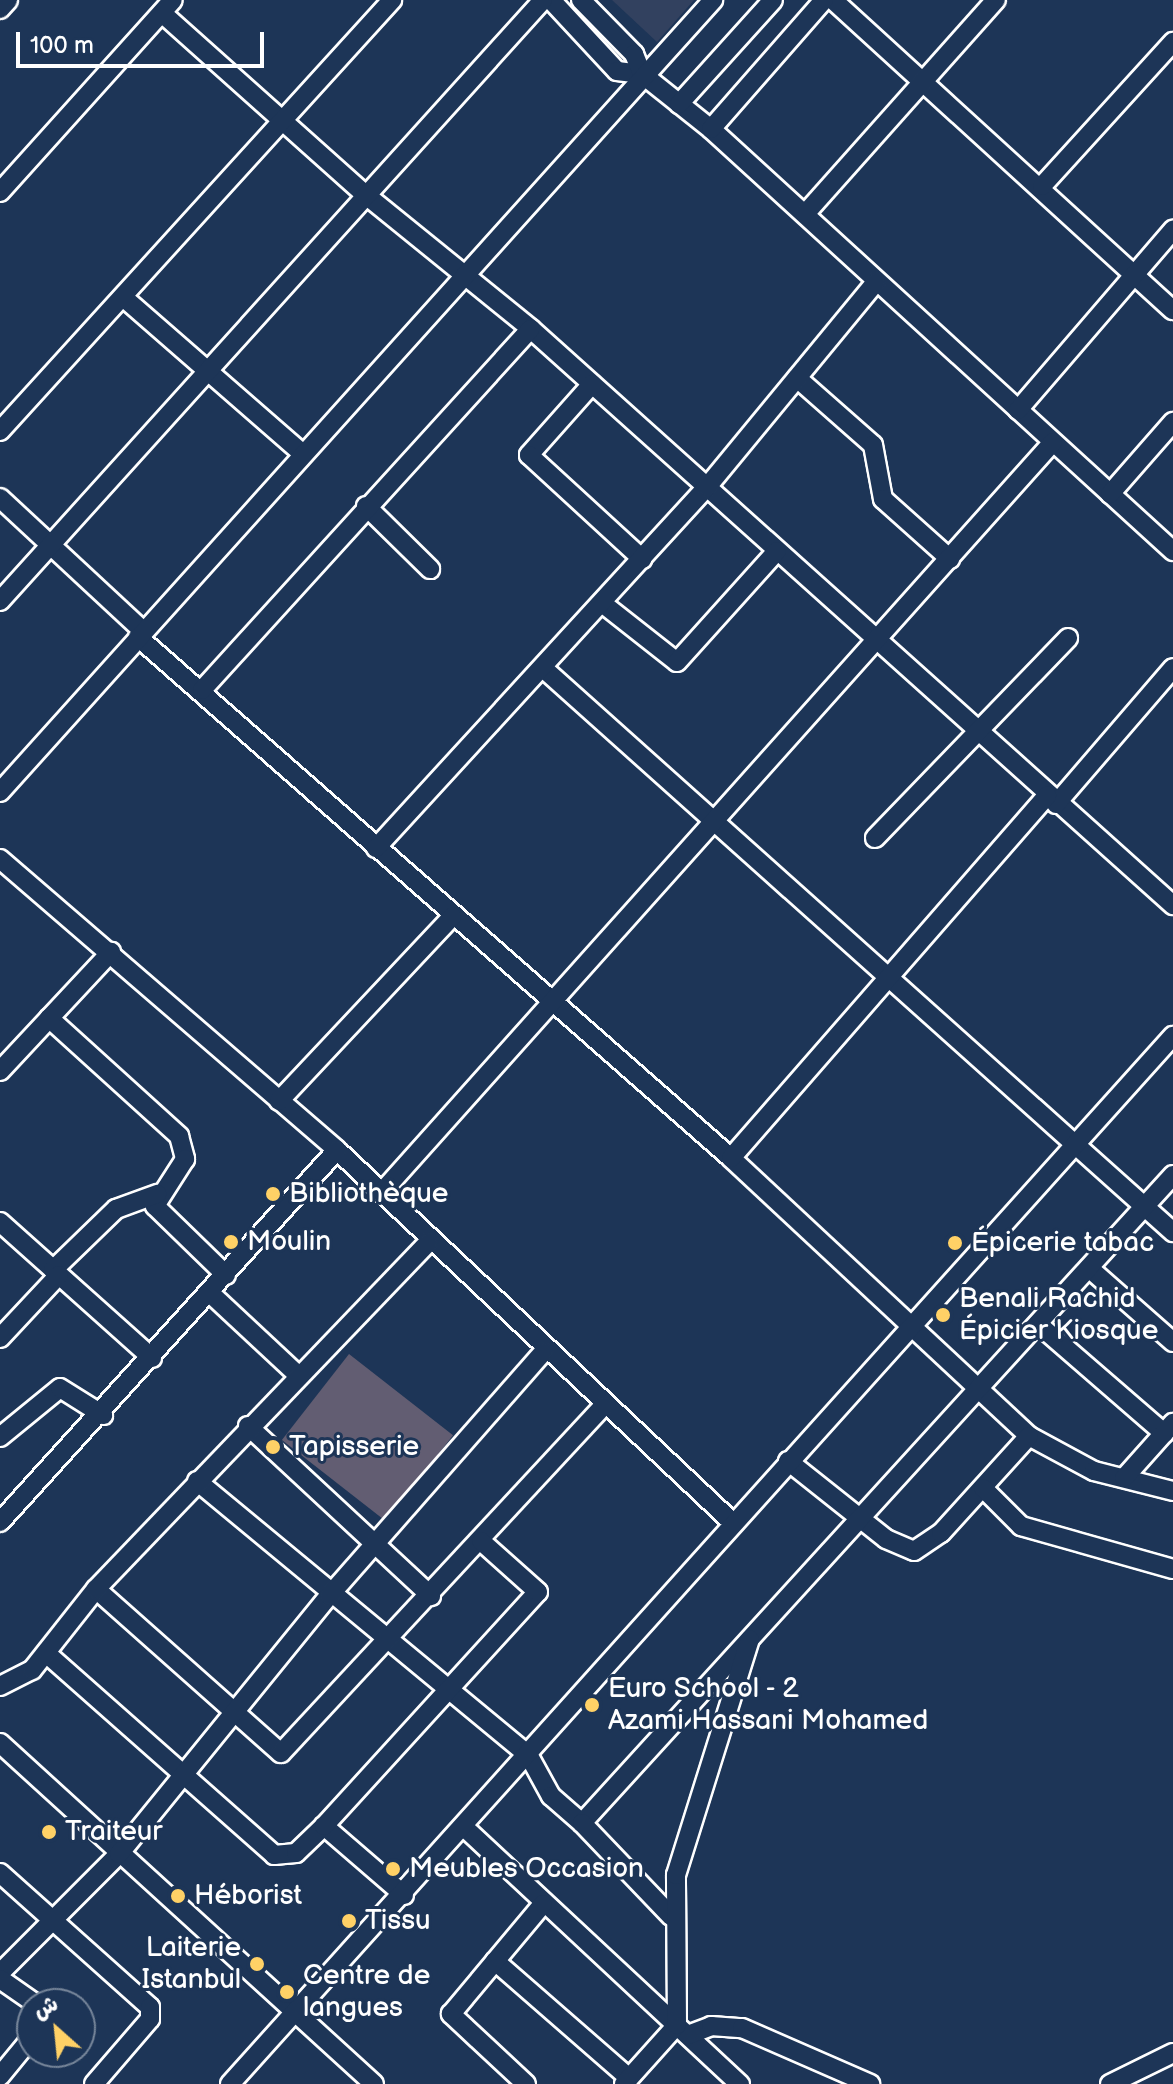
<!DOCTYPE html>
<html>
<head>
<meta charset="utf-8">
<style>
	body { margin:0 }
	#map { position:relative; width:1173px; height:2084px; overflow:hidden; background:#1d3557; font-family:"Balsamiq Sans","Playpen Sans Arabic",sans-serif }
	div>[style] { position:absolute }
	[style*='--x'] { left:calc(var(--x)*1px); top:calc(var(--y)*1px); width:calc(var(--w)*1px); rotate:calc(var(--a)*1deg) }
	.built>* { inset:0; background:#32415f }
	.building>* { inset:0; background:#625d72; transform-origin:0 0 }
	.roads { filter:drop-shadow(2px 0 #fff) drop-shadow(-2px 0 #fff) drop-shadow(0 2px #fff) drop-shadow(0 -2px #fff) }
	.minor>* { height:18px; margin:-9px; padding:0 9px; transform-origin:9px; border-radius:9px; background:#1d3557 }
	.dots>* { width:22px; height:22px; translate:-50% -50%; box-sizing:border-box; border:4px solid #1d3557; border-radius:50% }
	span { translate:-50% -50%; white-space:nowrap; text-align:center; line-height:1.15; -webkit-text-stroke:6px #1d3557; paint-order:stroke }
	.poi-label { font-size:28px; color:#fff }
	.left { translate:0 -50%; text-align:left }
	.right { translate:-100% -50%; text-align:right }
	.north { position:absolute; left:16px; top:1988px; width:80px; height:80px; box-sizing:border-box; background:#1d3557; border:2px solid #77869a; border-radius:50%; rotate:333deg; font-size:22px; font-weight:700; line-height:32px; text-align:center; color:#fff }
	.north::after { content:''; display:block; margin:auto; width:28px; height:36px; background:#ffd166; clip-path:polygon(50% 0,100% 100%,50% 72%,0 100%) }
	.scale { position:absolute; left:16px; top:32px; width:248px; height:36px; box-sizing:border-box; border:4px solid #fff; border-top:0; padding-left:10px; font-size:24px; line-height:28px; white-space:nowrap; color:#fff; -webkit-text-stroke:6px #1d3557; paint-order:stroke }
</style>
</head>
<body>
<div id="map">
	<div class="built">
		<i style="clip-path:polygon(612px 0,694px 0,657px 42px)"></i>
	</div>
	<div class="building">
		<i style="left:349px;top:1354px;width:132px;height:109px;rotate:38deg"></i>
	</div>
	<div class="roads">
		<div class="minor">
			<i style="--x:551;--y:0;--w:97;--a:47.1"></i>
			<i style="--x:617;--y:71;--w:25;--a:7"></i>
			<i style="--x:642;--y:74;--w:88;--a:38.6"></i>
			<i style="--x:711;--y:129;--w:626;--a:42.41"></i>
			<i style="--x:581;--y:0;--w:76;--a:45.5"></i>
			<i style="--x:634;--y:54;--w:22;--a:68"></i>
			<i style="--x:833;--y:0;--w:460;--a:42.4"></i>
			<i style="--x:0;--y:9;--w:12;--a:-48"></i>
			<i style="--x:162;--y:13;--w:275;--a:41.8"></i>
			<i style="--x:367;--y:196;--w:211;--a:39"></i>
			<i style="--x:531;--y:329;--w:863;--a:41.9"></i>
			<i style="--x:679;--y:104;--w:140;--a:-47.9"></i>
			<i style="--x:711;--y:129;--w:171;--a:-48.8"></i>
			<i style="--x:1042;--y:186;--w:195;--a:-47.7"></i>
			<i style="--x:0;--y:192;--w:258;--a:-48"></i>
			<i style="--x:805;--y:214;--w:287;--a:-48.3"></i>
			<i style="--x:123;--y:297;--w:237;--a:41.1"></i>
			<i style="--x:797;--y:378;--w:101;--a:41.4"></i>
			<i style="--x:873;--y:445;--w:55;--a:79.5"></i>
			<i style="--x:883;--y:499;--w:90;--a:41.8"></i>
			<i style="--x:592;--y:384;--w:95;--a:131.6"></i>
			<i style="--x:529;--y:455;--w:154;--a:42.6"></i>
			<i style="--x:1018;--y:410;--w:238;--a:-49.3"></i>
			<i style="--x:0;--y:431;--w:583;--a:-47.71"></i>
			<i style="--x:1110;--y:494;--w:96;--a:-48.8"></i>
			<i style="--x:0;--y:498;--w:195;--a:42.9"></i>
			<i style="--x:366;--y:506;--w:90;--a:44.5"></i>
			<i style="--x:0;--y:601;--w:810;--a:-47.9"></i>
			<i style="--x:602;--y:603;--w:95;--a:38.2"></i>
			<i style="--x:677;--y:662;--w:149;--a:-48"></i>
			<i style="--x:138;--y:637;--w:789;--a:41.3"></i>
			<i style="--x:731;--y:1158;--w:408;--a:43"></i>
			<i style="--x:1029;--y:1436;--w:74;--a:28.3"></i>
			<i style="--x:1094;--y:1471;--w:81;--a:14.2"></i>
			<i style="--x:543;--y:668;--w:846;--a:41.84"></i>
			<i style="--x:202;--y:690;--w:488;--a:-47.7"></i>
			<i style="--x:0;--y:792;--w:1066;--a:-48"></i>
			<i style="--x:1056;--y:804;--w:179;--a:-49.3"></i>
			<i style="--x:875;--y:838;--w:278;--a:-46"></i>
			<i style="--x:376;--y:848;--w:490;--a:-47.5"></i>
			<i style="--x:707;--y:487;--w:266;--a:-50.5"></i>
			<i style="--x:0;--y:859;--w:445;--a:40.8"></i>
			<i style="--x:337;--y:1150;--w:543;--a:43.28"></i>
			<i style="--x:49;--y:1018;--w:176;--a:42.2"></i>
			<i style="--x:179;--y:1136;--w:24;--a:75"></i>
			<i style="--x:185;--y:1159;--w:56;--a:122.6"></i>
			<i style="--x:155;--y:1206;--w:99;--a:44.2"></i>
			<i style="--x:0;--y:1071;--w:163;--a:-47"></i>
			<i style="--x:279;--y:1101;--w:253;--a:-46.8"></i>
			<i style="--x:731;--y:1158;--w:481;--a:-48.9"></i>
			<i style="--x:382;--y:1192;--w:1006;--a:-48.18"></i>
			<i style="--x:0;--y:1222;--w:204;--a:41.8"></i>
			<i style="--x:1089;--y:1268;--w:112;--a:41.4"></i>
			<i style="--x:53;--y:1270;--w:88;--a:-44.1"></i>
			<i style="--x:116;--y:1209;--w:44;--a:-20.1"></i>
			<i style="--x:210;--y:1293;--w:120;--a:43"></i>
			<i style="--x:1038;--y:1324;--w:167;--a:40.9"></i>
			<i style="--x:0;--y:1338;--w:86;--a:-46.9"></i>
			<i style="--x:248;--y:1426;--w:250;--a:42.9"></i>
			<i style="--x:0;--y:1437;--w:77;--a:-39.2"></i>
			<i style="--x:60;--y:1388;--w:51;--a:32.1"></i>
			<i style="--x:788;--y:1461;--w:125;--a:38.5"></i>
			<i style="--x:886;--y:1539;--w:30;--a:23"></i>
			<i style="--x:914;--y:1551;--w:32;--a:-34"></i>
			<i style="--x:941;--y:1533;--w:131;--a:-47.8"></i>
			<i style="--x:1124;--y:1478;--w:74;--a:-48.3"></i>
			<i style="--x:197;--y:1481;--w:431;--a:39.6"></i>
			<i style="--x:529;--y:1756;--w:46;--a:61.2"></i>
			<i style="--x:551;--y:1796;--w:41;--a:41.1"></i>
			<i style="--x:582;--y:1823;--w:877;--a:-47.63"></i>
			<i style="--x:983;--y:1488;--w:54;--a:45"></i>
			<i style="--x:1021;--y:1526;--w:158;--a:15.8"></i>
			<i style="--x:0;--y:1522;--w:502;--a:-47.83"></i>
			<i style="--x:96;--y:1589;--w:247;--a:41.6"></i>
			<i style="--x:281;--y:1753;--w:474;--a:-47.1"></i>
			<i style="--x:46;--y:1653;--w:305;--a:41.5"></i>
			<i style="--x:274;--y:1855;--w:22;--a:-5"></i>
			<i style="--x:296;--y:1853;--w:39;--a:-44"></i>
			<i style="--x:0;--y:1686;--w:36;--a:-27"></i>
			<i style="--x:32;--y:1670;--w:103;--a:-51.7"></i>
			<i style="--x:96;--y:1589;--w:480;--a:-46.2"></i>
			<i style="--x:0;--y:1743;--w:506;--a:42.36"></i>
			<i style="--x:582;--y:1823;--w:129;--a:46.3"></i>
			<i style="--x:465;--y:1828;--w:376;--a:43"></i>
			<i style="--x:0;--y:1873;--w:201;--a:41.8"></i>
			<i style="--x:150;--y:2007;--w:12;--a:90"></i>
			<i style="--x:150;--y:2019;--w:86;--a:130.7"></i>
			<i style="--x:404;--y:1895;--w:106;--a:-139.2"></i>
			<i style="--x:324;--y:1826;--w:317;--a:-47.6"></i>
			<i style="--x:538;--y:1592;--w:76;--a:-138.2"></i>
			<i style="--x:495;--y:1961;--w:178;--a:41.1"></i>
			<i style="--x:0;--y:1973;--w:168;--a:-45"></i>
			<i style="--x:119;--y:1854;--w:333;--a:-50.9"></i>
			<i style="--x:329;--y:1596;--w:325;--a:-48.7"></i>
			<i style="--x:0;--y:1979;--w:44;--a:34.8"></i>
			<i style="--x:688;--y:2035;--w:25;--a:-21"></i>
			<i style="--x:711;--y:2026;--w:31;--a:4"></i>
			<i style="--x:742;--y:2028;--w:140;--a:23.6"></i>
			<i style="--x:0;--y:2076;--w:50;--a:-50.6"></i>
			<i style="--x:230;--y:2084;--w:1410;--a:-48.02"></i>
			<i style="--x:526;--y:2084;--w:103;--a:-137"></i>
			<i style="--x:451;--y:2014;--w:143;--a:-50.1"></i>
			<i style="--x:624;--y:2084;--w:79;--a:-48.1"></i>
			<i style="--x:677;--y:2025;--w:150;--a:-90.4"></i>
			<i style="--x:676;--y:1875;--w:247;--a:-72.6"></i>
			<i style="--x:1110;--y:2084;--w:70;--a:-26.2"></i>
		</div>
	</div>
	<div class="dots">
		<i style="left:273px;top:1194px;background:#ffd166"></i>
		<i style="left:231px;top:1242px;background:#ffd166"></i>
		<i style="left:955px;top:1243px;background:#ffd166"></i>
		<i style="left:943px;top:1315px;background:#ffd166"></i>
		<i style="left:273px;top:1447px;background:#ffd166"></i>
		<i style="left:592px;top:1705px;background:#ffd166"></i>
		<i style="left:49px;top:1832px;background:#ffd166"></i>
		<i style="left:393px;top:1869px;background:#ffd166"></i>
		<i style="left:178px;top:1896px;background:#ffd166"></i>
		<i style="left:349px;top:1921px;background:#ffd166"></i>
		<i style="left:257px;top:1964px;background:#ffd166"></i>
		<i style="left:287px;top:1992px;background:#ffd166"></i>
	</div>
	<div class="poi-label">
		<span class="left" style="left:289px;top:1194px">Bibliothèque</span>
		<span class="left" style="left:247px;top:1242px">Moulin</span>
		<span class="left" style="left:971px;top:1243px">Épicerie tabac</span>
		<span class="left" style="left:959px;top:1315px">Benali Rachid<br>Épicier Kiosque</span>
		<span class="left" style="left:289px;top:1447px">Tapisserie</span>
		<span class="left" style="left:608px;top:1705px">Euro School - 2<br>Azami Hassani Mohamed</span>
		<span class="left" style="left:65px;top:1832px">Traiteur</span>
		<span class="left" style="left:409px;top:1869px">Meubles Occasion</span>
		<span class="left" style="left:194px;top:1896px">Héborist</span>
		<span class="left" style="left:365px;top:1921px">Tissu</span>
		<span class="right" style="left:241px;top:1964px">Laiterie<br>Istanbul</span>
		<span class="left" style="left:303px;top:1992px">Centre de<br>langues</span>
	</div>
	<div class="north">ش</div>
	<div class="scale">100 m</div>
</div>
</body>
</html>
